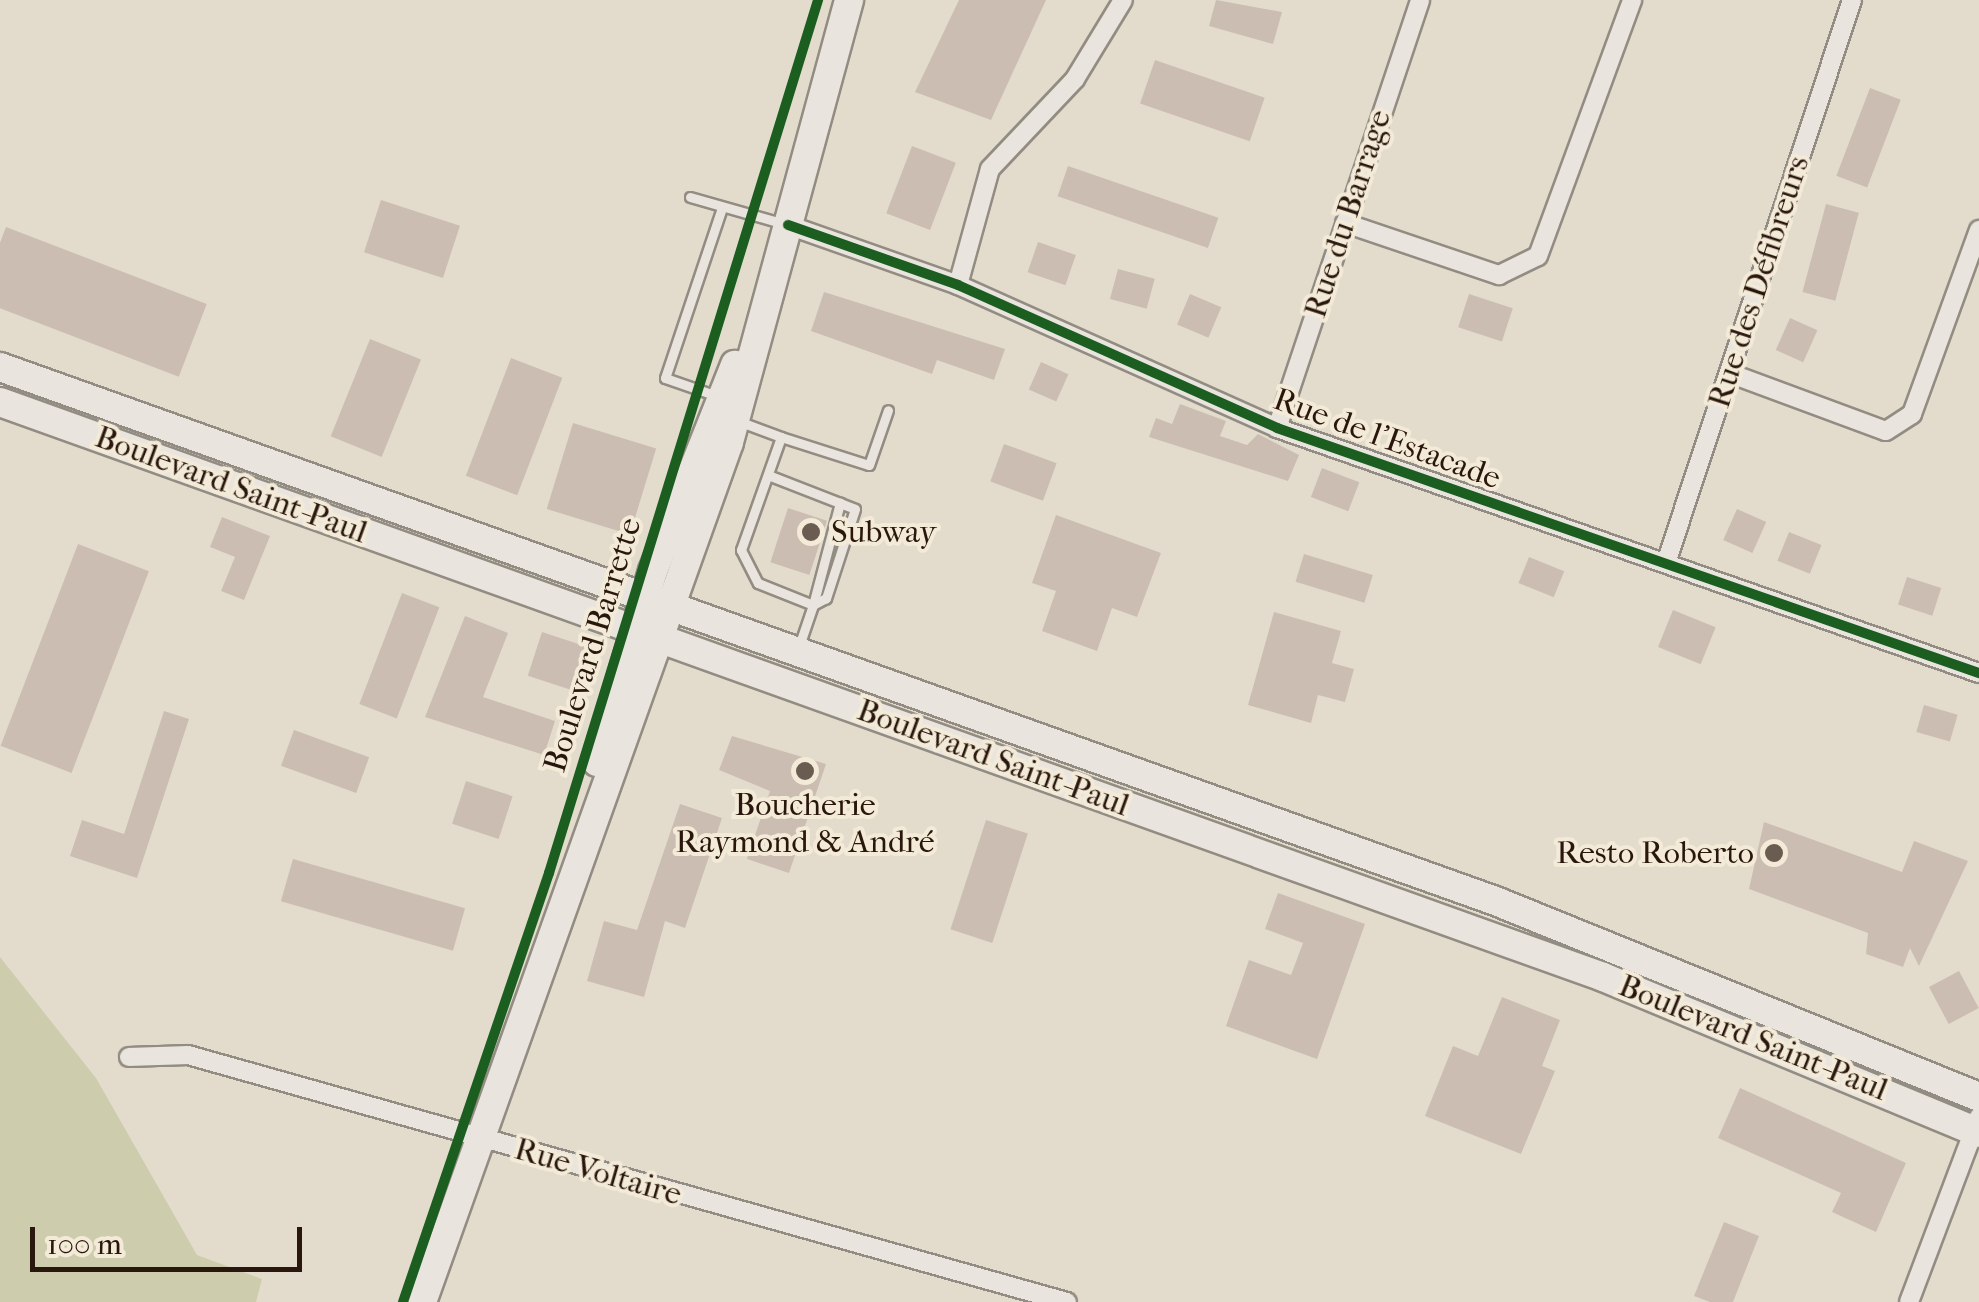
<!DOCTYPE html>
<html>
<head>
<meta charset="utf-8">
<style>
	body { margin:0 }
	#map { position:relative; width:1979px; height:1302px; overflow:hidden; background:#e3dccd; font-family:"IM FELL French Canon",serif }
	div>[style] { position:absolute }
	[style*='--x'] { left:calc(var(--x)*1px); top:calc(var(--y)*1px); width:calc(var(--w)*1px); rotate:calc(var(--a)*1deg) }
	.green>* { inset:0; background:#cdcdad }
	.building>* { inset:0; background:#ccbdb2; transform-origin:0 0 }
	.roads { filter:drop-shadow(2px 0 #928c82) drop-shadow(-2px 0 #928c82) drop-shadow(0 2px #928c82) drop-shadow(0 -2px #928c82) }
	.lane>* { height:9px; margin:-4.5px; padding:0 4.5px; transform-origin:4.5px; border-radius:4.5px; background:#e9e5de }
	.street>* { height:18px; margin:-9px; padding:0 9px; transform-origin:9px; border-radius:9px; background:#e9e5de }
	.secondary>* { height:28px; margin:-14px; padding:0 14px; transform-origin:14px; border-radius:14px; background:#e9e5de }
	.cycleway>* { height:10px; margin:-5px; padding:0 5px; transform-origin:5px; border-radius:5px; background:#1b5e20 }
	.dots>* { width:28px; height:28px; translate:-50% -50%; box-sizing:border-box; border:5px solid #f3ead8; border-radius:50% }
	span { translate:-50% -50%; white-space:nowrap; text-align:center; line-height:1.15; -webkit-text-stroke:8px #f3ead8; paint-order:stroke }
	.street-label { font-size:32px; color:#29170d }
	.poi-label { font-size:32px; color:#29170d }
	.left { translate:0 -50%; text-align:left }
	.right { translate:-100% -50%; text-align:right }
	.scale { position:absolute; left:30px; top:1227px; width:272px; height:45px; box-sizing:border-box; border:5px solid #29170d; border-top:0; padding-left:12px; font-size:30px; line-height:35px; white-space:nowrap; color:#29170d; -webkit-text-stroke:8px #f3ead8; paint-order:stroke }
</style>
</head>
<body>
<div id="map">
	<div class="green">
		<i style="clip-path:polygon(0 957px,96px 1078px,197px 1255px,262px 1279px,256px 1302px,0 1302px)"></i>
	</div>
	<div class="building">
		<i style="clip-path:polygon(959px 0,1046px 0,991px 120px,915px 92px)"></i>
		<i style="clip-path:polygon(1216px 0,1282px 12px,1273px 44px,1209px 26px)"></i>
		<i style="left:1155px;top:60px;width:116px;height:46px;rotate:19deg"></i>
		<i style="left:1870px;top:88px;width:33px;height:94px;rotate:21deg"></i>
		<i style="left:912px;top:146px;width:47px;height:72px;rotate:21deg"></i>
		<i style="left:1068px;top:166px;width:159px;height:32px;rotate:19deg"></i>
		<i style="left:381px;top:200px;width:83px;height:55px;rotate:18deg"></i>
		<i style="left:1826px;top:204px;width:34px;height:91px;rotate:15deg"></i>
		<i style="left:6px;top:227px;width:215px;height:78px;rotate:21deg"></i>
		<i style="left:1038px;top:242px;width:40px;height:32px;rotate:19deg"></i>
		<i style="left:1118px;top:269px;width:38px;height:31px;rotate:15deg"></i>
		<i style="clip-path:polygon(824px 292px,1005px 349px,994px 380px,937px 360px,932px 374px,811px 331px)"></i>
		<i style="left:1190px;top:294px;width:34px;height:33px;rotate:23deg"></i>
		<i style="left:1469px;top:294px;width:46px;height:35px;rotate:18deg"></i>
		<i style="left:1790px;top:318px;width:30px;height:35px;rotate:24deg"></i>
		<i style="left:370px;top:339px;width:55px;height:105px;rotate:22deg"></i>
		<i style="left:511px;top:358px;width:55px;height:126px;rotate:21deg"></i>
		<i style="left:1041px;top:362px;width:30px;height:30px;rotate:24deg"></i>
		<i style="clip-path:polygon(1180px 404px,1226px 421px,1220px 436px,1247px 445px,1258px 434px,1299px 455px,1288px 481px,1149px 437px,1156px 418px,1172px 424px)"></i>
		<i style="left:573px;top:423px;width:87px;height:90px;rotate:17deg"></i>
		<i style="left:1004px;top:444px;width:56px;height:40px;rotate:20deg"></i>
		<i style="left:1322px;top:468px;width:40px;height:31px;rotate:21deg"></i>
		<i style="left:788px;top:508px;width:41px;height:57px;rotate:18deg"></i>
		<i style="left:1737px;top:509px;width:32px;height:34px;rotate:24deg"></i>
		<i style="clip-path:polygon(1056px 515px,1161px 553px,1137px 617px,1112px 608px,1097px 651px,1042px 631px,1056px 591px,1032px 583px)"></i>
		<i style="clip-path:polygon(222px 517px,270px 536px,244px 600px,221px 591px,235px 557px,210px 547px)"></i>
		<i style="left:1789px;top:532px;width:35px;height:31px;rotate:22deg"></i>
		<i style="left:78px;top:544px;width:76px;height:216px;rotate:21deg"></i>
		<i style="left:1304px;top:554px;width:72px;height:29px;rotate:17deg"></i>
		<i style="left:1529px;top:557px;width:38px;height:28px;rotate:22deg"></i>
		<i style="left:1907px;top:577px;width:36px;height:29px;rotate:18deg"></i>
		<i style="left:402px;top:593px;width:40px;height:119px;rotate:21deg"></i>
		<i style="left:1673px;top:610px;width:46px;height:40px;rotate:22deg"></i>
		<i style="clip-path:polygon(1274px 612px,1341px 631px,1332px 663px,1354px 669px,1345px 702px,1318px 695px,1311px 723px,1248px 705px)"></i>
		<i style="clip-path:polygon(465px 616px,508px 633px,483px 697px,555px 721px,544px 755px,425px 717px)"></i>
		<i style="left:542px;top:632px;width:49px;height:46px;rotate:18deg"></i>
		<i style="left:1924px;top:705px;width:35px;height:28px;rotate:16deg"></i>
		<i style="clip-path:polygon(164px 711px,189px 719px,137px 878px,70px 856px,82px 820px,124px 834px)"></i>
		<i style="left:294px;top:730px;width:80px;height:38px;rotate:20deg"></i>
		<i style="clip-path:polygon(732px 736px,826px 764px,789px 873px,747px 859px,770px 791px,719px 770px)"></i>
		<i style="left:466px;top:781px;width:49px;height:45px;rotate:18deg"></i>
		<i style="clip-path:polygon(680px 804px,722px 818px,685px 928px,665px 921px,644px 997px,587px 981px,604px 921px,637px 930px)"></i>
		<i style="left:986px;top:820px;width:44px;height:115px;rotate:18deg"></i>
		<i style="clip-path:polygon(1764px 822px,1902px 872px,1914px 841px,1968px 861px,1919px 966px,1910px 948px,1903px 967px,1866px 954px,1868px 933px,1749px 889px)"></i>
		<i style="left:293px;top:859px;width:179px;height:44px;rotate:16deg"></i>
		<i style="clip-path:polygon(1278px 893px,1365px 924px,1317px 1059px,1226px 1026px,1249px 960px,1291px 975px,1303px 943px,1265px 929px)"></i>
		<i style="left:1959px;top:971px;width:42px;height:34px;rotate:62deg"></i>
		<i style="clip-path:polygon(1502px 997px,1560px 1020px,1542px 1066px,1555px 1071px,1521px 1154px,1425px 1116px,1453px 1046px,1478px 1056px)"></i>
		<i style="clip-path:polygon(1740px 1088px,1906px 1163px,1876px 1232px,1832px 1212px,1841px 1193px,1718px 1138px)"></i>
		<i style="clip-path:polygon(1724px 1222px,1759px 1236px,1733px 1302px,1710px 1302px,1694px 1296px)"></i>
	</div>
	<div class="roads">
		<div class="lane">
			<i style="--x:690;--y:197;--w:99;--a:15.9"></i>
			<i style="--x:720;--y:397;--w:58;--a:-160.9"></i>
			<i style="--x:665;--y:378;--w:179;--a:-71.5"></i>
			<i style="--x:738;--y:421;--w:46;--a:20.4"></i>
			<i style="--x:781;--y:437;--w:120;--a:109.5"></i>
			<i style="--x:741;--y:550;--w:37;--a:63"></i>
			<i style="--x:758;--y:583;--w:59;--a:21.8"></i>
			<i style="--x:813;--y:605;--w:46;--a:108.8"></i>
			<i style="--x:781;--y:437;--w:92;--a:17.7"></i>
			<i style="--x:869;--y:465;--w:58;--a:-70.9"></i>
			<i style="--x:768;--y:475;--w:93;--a:21.3"></i>
			<i style="--x:855;--y:509;--w:94;--a:108"></i>
			<i style="--x:826;--y:598;--w:15;--a:152"></i>
			<i style="--x:813;--y:605;--w:106;--a:-75.2"></i>
		</div>
		<div class="street">
			<i style="--x:1345;--y:223;--w:163;--a:18.7"></i>
			<i style="--x:1499;--y:275;--w:43;--a:-26"></i>
			<i style="--x:1538;--y:256;--w:273;--a:-69.8"></i>
			<i style="--x:788;--y:225;--w:180;--a:19.4"></i>
			<i style="--x:958;--y:285;--w:350;--a:24.1"></i>
			<i style="--x:1277;--y:428;--w:744;--a:19.24"></i>
			<i style="--x:958;--y:285;--w:120;--a:-74.6"></i>
			<i style="--x:990;--y:169;--w:124;--a:-46.6"></i>
			<i style="--x:1075;--y:79;--w:92;--a:-58.7"></i>
			<i style="--x:1729;--y:373;--w:167;--a:20.3"></i>
			<i style="--x:1886;--y:431;--w:31;--a:-33"></i>
			<i style="--x:1912;--y:414;--w:196;--a:-70"></i>
			<i style="--x:1277;--y:428;--w:451;--a:-71.5"></i>
			<i style="--x:1666;--y:563;--w:593;--a:-71.72"></i>
			<i style="--x:129;--y:1057;--w:59;--a:-1.9"></i>
			<i style="--x:188;--y:1055;--w:913;--a:15.7"></i>
			<i style="--x:1909;--y:1302;--w:198;--a:-69.3"></i>
		</div>
		<div class="secondary">
			<i style="--x:0;--y:367;--w:1591;--a:19.65"></i>
			<i style="--x:1498;--y:902;--w:519;--a:22.07"></i>
			<i style="--x:0;--y:402;--w:1703;--a:19.73"></i>
			<i style="--x:1603;--y:977;--w:407;--a:22.5"></i>
			<i style="--x:597;--y:762;--w:199;--a:-73.7"></i>
			<i style="--x:653;--y:571;--w:222;--a:-68.3"></i>
			<i style="--x:422;--y:1302;--w:913;--a:-70.35"></i>
			<i style="--x:729;--y:442;--w:458;--a:-74.8"></i>
		</div>
	</div>
	<div class="cycleway">
		<i style="--x:788;--y:225;--w:180;--a:19.4"></i>
		<i style="--x:958;--y:285;--w:350;--a:24.1"></i>
		<i style="--x:1277;--y:428;--w:744;--a:19.24"></i>
		<i style="--x:403;--y:1302;--w:453;--a:-71.2"></i>
		<i style="--x:549;--y:873;--w:914;--a:-72.87"></i>
	</div>
	<div class="dots">
		<i style="left:811px;top:532px;background:#6a5c50"></i>
		<i style="left:805px;top:771px;background:#6a5c50"></i>
		<i style="left:1774px;top:853px;background:#6a5c50"></i>
	</div>
	<div class="street-label">
		<span style="left:1348px;top:214px;rotate:-72deg">Rue du Barrage</span>
		<span style="left:1759px;top:282px;rotate:-72deg">Rue des Défibreurs</span>
		<span style="left:1387px;top:439px;rotate:20deg">Rue de l'Estacade</span>
		<span style="left:231px;top:485px;rotate:20deg">Boulevard Saint-Paul</span>
		<span style="left:593px;top:645px;rotate:-73deg">Boulevard Barrette</span>
		<span style="left:993px;top:758px;rotate:20deg">Boulevard Saint-Paul</span>
		<span style="left:1753px;top:1038px;rotate:22deg">Boulevard Saint-Paul</span>
		<span style="left:598px;top:1172px;rotate:16deg">Rue Voltaire</span>
	</div>
	<div class="poi-label">
		<span class="left" style="left:831px;top:532px">Subway</span>
		<span style="left:805px;top:824px">Boucherie<br>Raymond &amp; André</span>
		<span class="right" style="left:1754px;top:853px">Resto Roberto</span>
	</div>
	<div class="scale">100 m</div>
</div>
</body>
</html>
